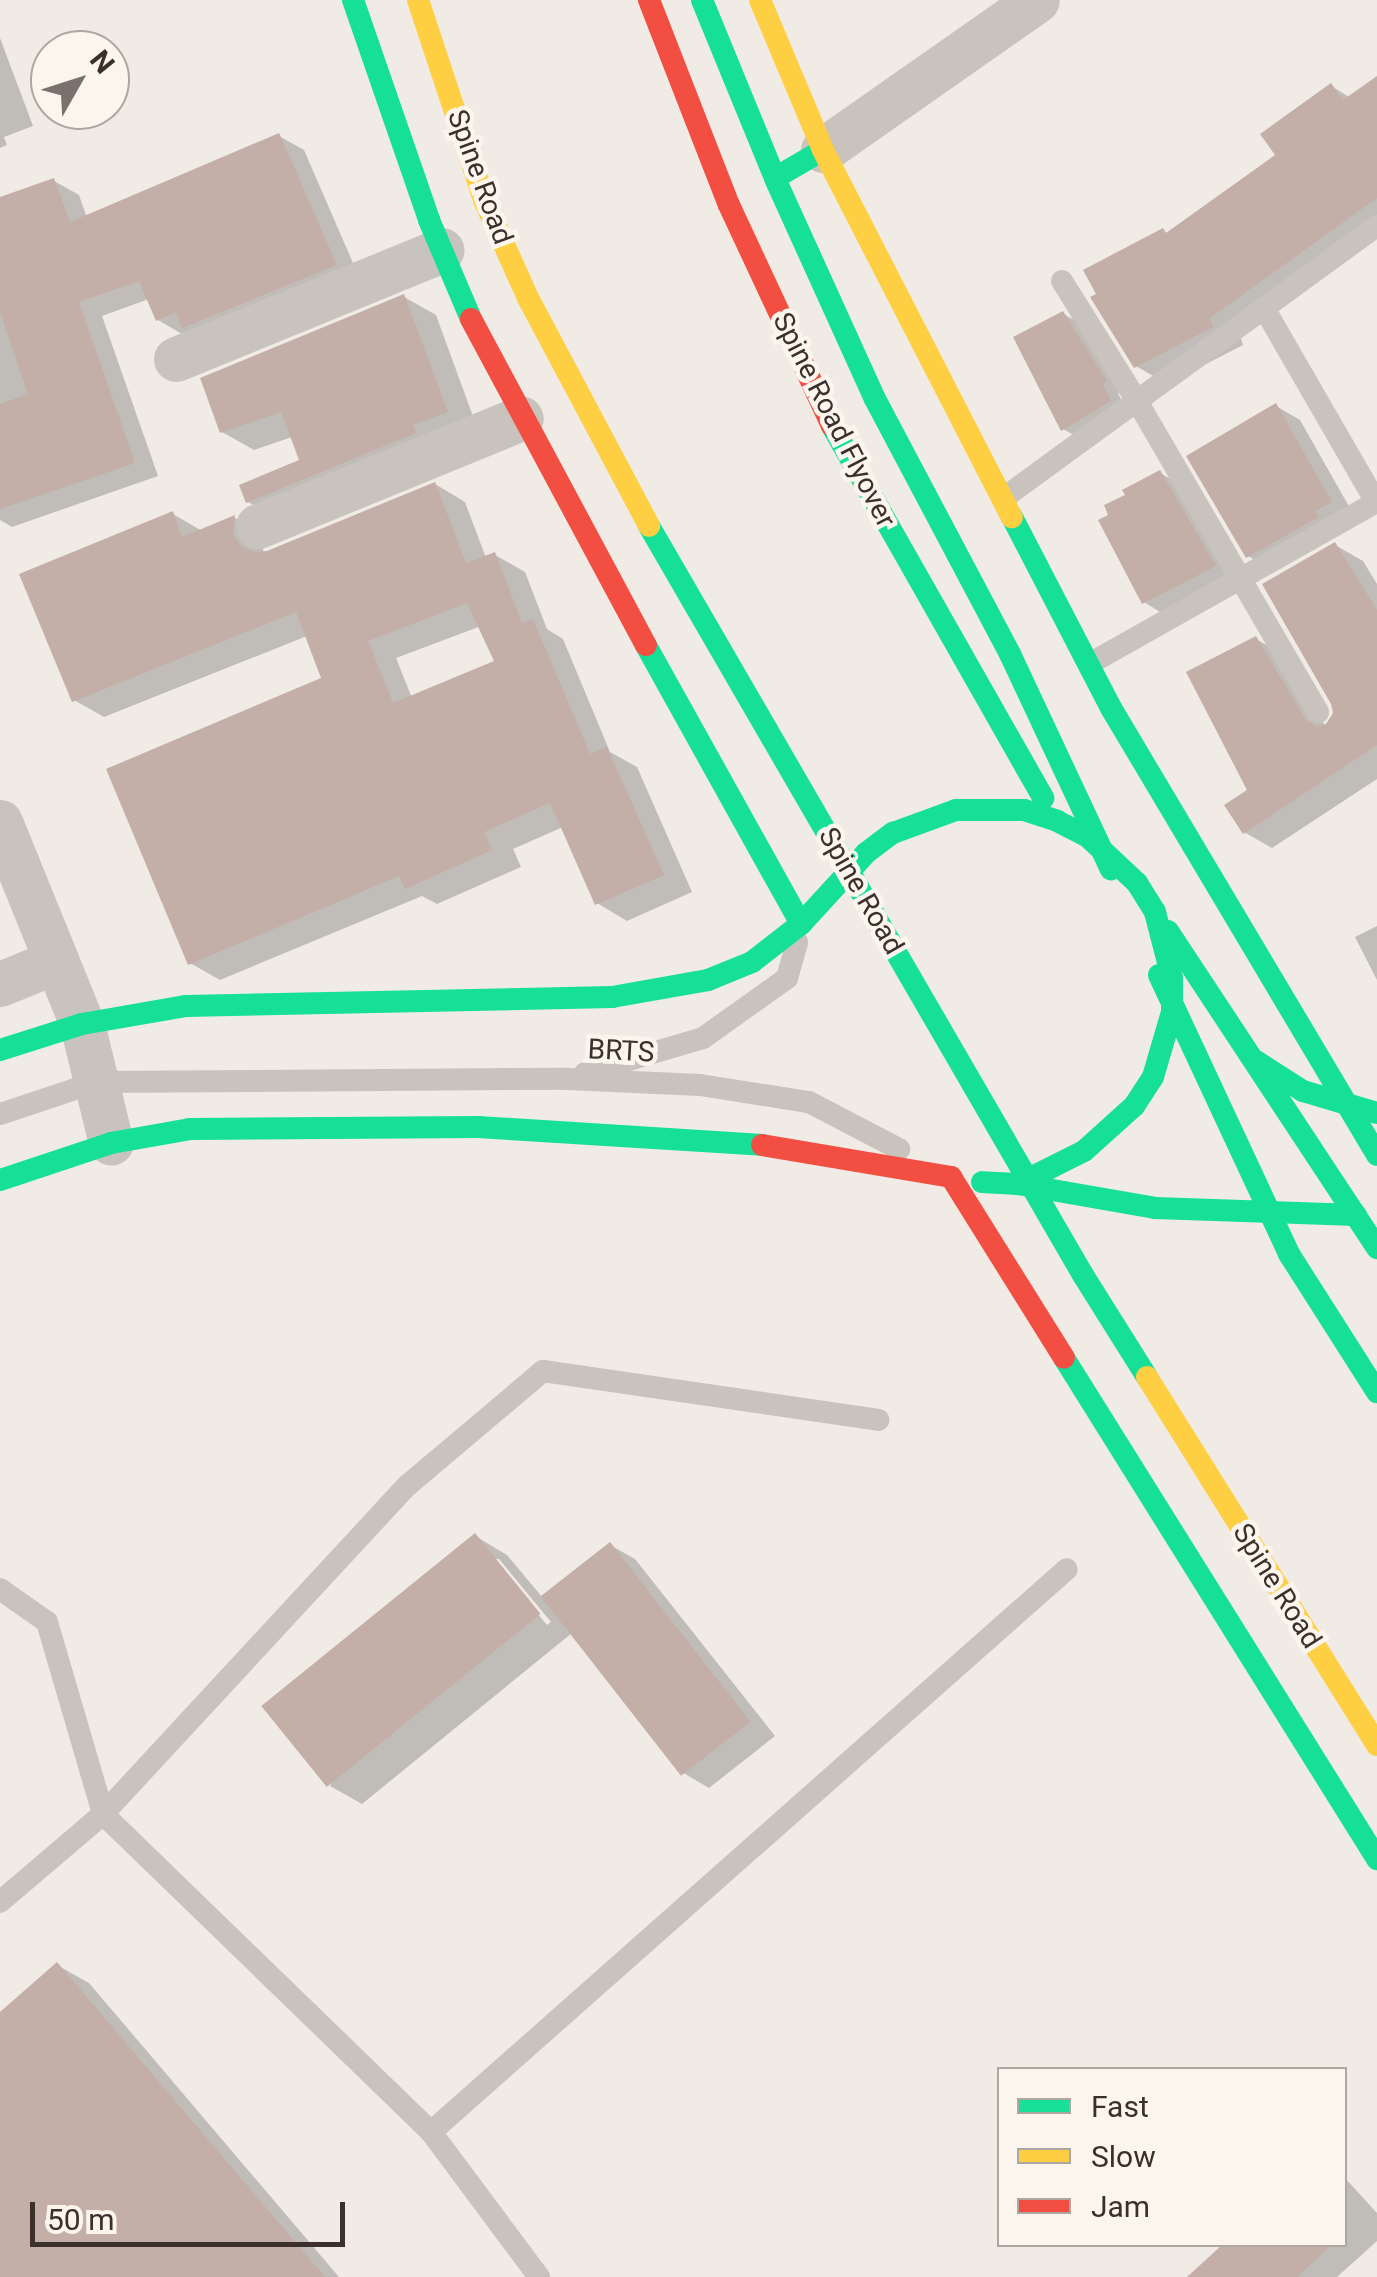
<!DOCTYPE html>
<html>
<head>
<meta charset="utf-8">
<style>
	body { margin:0 }
	#map { position:relative; width:1377px; height:2277px; overflow:hidden; background:#f0ebe5; font-family:Roboto,sans-serif }
	div>[style] { position:absolute }
	[style*='--x'] { left:calc(var(--x)*1px); top:calc(var(--y)*1px); width:calc(var(--w)*1px); rotate:calc(var(--a)*1deg) }
	.shadow>* { inset:0; background:#0003 }
	.building>* { inset:0; background:#c3afa7; transform-origin:0 0 }
	.lane>* { height:22px; margin:-11px; padding:0 11px; transform-origin:11px; border-radius:11px; background:#c9c3be }
	.street>* { height:45px; margin:-22.5px; padding:0 22.5px; transform-origin:22.5px; border-radius:22.5px; background:#c9c3be }
	.fast>* { height:22px; margin:-11px; padding:0 11px; transform-origin:11px; border-radius:11px; background:#16e098 }
	.slow>* { height:22px; margin:-11px; padding:0 11px; transform-origin:11px; border-radius:11px; background:#ffcf43 }
	.jam>* { height:22px; margin:-11px; padding:0 11px; transform-origin:11px; border-radius:11px; background:#f24e42 }
	.fast-bridge>* { height:22px; margin:-11px; padding:0 11px; transform-origin:11px; border-radius:11px; background:#16e098 }
	span { translate:-50% -50%; white-space:nowrap; text-align:center; line-height:1.15; -webkit-text-stroke:9px #fbf5ee; paint-order:stroke }
	.street-label { font-size:28px; color:#3b302b }
	.legend { position:absolute; left:997px; top:2067px; width:350px; height:180px; box-sizing:border-box; background:#fbf5ee; border:2px solid #aea6a0; margin:0; padding:12px 18px; list-style:none; font-size:30px; color:#3b302b }
	.legend li { display:flex; align-items:center; gap:20px; height:50px }
	.legend b { width:50px; border:2px solid #aea6a0 }
	.north { position:absolute; left:30px; top:30px; width:100px; height:100px; box-sizing:border-box; background:#fbf5ee; border:2px solid #aea6a0; border-radius:50%; rotate:51deg; font-size:28px; font-weight:700; line-height:40px; text-align:center; color:#3b302b }
	.north::after { content:''; display:block; margin:auto; width:35px; height:45px; background:#7a716c; clip-path:polygon(50% 0,100% 100%,50% 72%,0 100%) }
	.scale { position:absolute; left:30px; top:2202px; width:315px; height:45px; box-sizing:border-box; border:5px solid #3b302b; border-top:0; padding-left:12px; font-size:30px; line-height:35px; white-space:nowrap; color:#3b302b; -webkit-text-stroke:8px #fbf5ee; paint-order:stroke }
</style>
</head>
<body>
<div id="map">
	<div class="shadow">
		<i style="clip-path:polygon(0 38px,33px 126px,4px 137px,7px 145px,0 148px)"></i>
		<i style="clip-path:polygon(1377px 79px,1377px 238px,1240px 336px,1243px 345px,1167px 384px,1136px 366px,1163px 231px,1169px 234px,1278px 156px,1331px 86px,1351px 98px)"></i>
		<i style="clip-path:polygon(279px 136px,304px 150px,360px 279px,182px 334px,158px 320px,149px 299px,102px 316px,158px 476px,12px 527px,0 520px,0 200px,54px 181px,79px 195px,87px 218px)"></i>
		<i style="clip-path:polygon(404px 297px,436px 315px,478px 430px,280px 520px,248px 502px,302px 462px,292px 437px,254px 450px,222px 432px)"></i>
		<i style="clip-path:polygon(1063px 314px,1080px 323px,1122px 391px,1118px 393px,1126px 411px,1079px 438px,1063px 429px)"></i>
		<i style="clip-path:polygon(1276px 406px,1300px 420px,1355px 517px,1273px 570px,1248px 556px)"></i>
		<i style="clip-path:polygon(1160px 473px,1176px 482px,1230px 575px,1160px 612px,1144px 602px,1128px 496px)"></i>
		<i style="clip-path:polygon(evenodd,435px 484px,465px 502px,486px 558px,495px 555px,525px 572px,547px 629px,563px 639px,610px 752px,637px 767px,692px 892px,627px 921px,597px 903px,563px 827px,513px 849px,521px 867px,437px 904px,422px 896px,220px 980px,190px 963px,324px 680px,307px 636px,104px 717px,74px 700px,173px 514px,202px 531px,235px 518px,264px 535px,263px 553px,435px 484px,481px 626px,498px 662px,412px 698px,396px 658px,481px 626px)"></i>
		<i style="clip-path:polygon(1335px 545px,1363px 561px,1377px 584px,1377px 779px,1272px 848px,1244px 832px,1256px 639px,1284px 655px,1326px 727px,1334px 720px)"></i>
		<i style="clip-path:polygon(1377px 926px,1377px 980px,1355px 937px)"></i>
		<i style="clip-path:polygon(evenodd,475px 1536px,507px 1555px,543px 1598px,610px 1545px,635px 1559px,775px 1736px,709px 1788px,685px 1774px,572px 1633px,362px 1804px,330px 1786px,475px 1536px,493px 1559px,499px 1559px,551px 1622px,547px 1625px,493px 1559px)"></i>
		<i style="clip-path:polygon(57px 1965px,89px 1983px,339px 2277px,0 2277px,0 2015px)"></i>
		<i style="clip-path:polygon(1344px 2177px,1377px 2213px,1377px 2241px,1337px 2277px,1190px 2277px,1226px 2244px,1344px 2244px)"></i>
	</div>
	<div class="building">
		<i style="clip-path:polygon(1377px 76px,1377px 198px,1210px 318px,1213px 327px,1134px 368px,1090px 297px,1096px 294px,1083px 270px,1163px 228px,1166px 233px,1275px 155px,1260px 134px,1331px 83px,1343px 100px)"></i>
		<i style="clip-path:polygon(279px 133px,337px 265px,182px 328px,176px 312px,156px 321px,139px 281px,79px 302px,135px 463px,0 509px,0 404px,28px 394px,0 312px,0 197px,54px 178px,70px 222px)"></i>
		<i style="clip-path:polygon(404px 294px,448px 412px,413px 425px,416px 433px,246px 503px,239px 485px,299px 460px,281px 412px,220px 433px,200px 378px)"></i>
		<i style="clip-path:polygon(1063px 311px,1107px 381px,1103px 384px,1111px 401px,1061px 431px,1013px 337px)"></i>
		<i style="clip-path:polygon(1276px 403px,1332px 502px,1316px 511px,1319px 517px,1246px 558px,1186px 456px)"></i>
		<i style="clip-path:polygon(1160px 470px,1216px 566px,1142px 604px,1098px 520px,1108px 515px,1104px 505px,1125px 495px,1122px 490px)"></i>
		<i style="clip-path:polygon(evenodd,435px 482px,466px 563px,495px 552px,522px 623px,533px 619px,590px 754px,607px 747px,664px 875px,595px 905px,550px 803px,484px 832px,492px 850px,405px 889px,399px 876px,188px 965px,106px 769px,321px 678px,296px 612px,72px 702px,19px 574px,173px 511px,182px 537px,235px 515px,233px 535px,241px 546px,254px 552px,267px 551px,435px 482px,467px 603px,494px 661px,393px 703px,368px 641px,467px 603px)"></i>
		<i style="clip-path:polygon(1335px 542px,1377px 610px,1377px 745px,1243px 834px,1224px 805px,1247px 790px,1186px 672px,1256px 636px,1306px 720px,1317px 727px,1326px 724px,1333px 713px,1331px 704px,1262px 584px)"></i>
		<i style="left:475px;top:1533px;width:104px;height:275px;rotate:51deg"></i>
		<i style="left:610px;top:1542px;width:228px;height:88px;rotate:52deg"></i>
		<i style="clip-path:polygon(57px 1962px,325px 2277px,0 2277px,0 2012px)"></i>
		<i style="clip-path:polygon(1223px 2244px,1333px 2244px,1297px 2277px,1187px 2277px)"></i>
	</div>
	<div class="lane">
		<i style="--x:1062;--y:281;--w:142;--a:58"></i>
		<i style="--x:1137;--y:401;--w:360;--a:59.8"></i>
		<i style="--x:1005;--y:497;--w:460;--a:-36.1"></i>
		<i style="--x:1089;--y:664;--w:330;--a:-29.4"></i>
		<i style="--x:1376;--y:502;--w:224;--a:-120"></i>
		<i style="--x:585;--y:1073;--w:123;--a:-16.5"></i>
		<i style="--x:703;--y:1038;--w:103;--a:-35.5"></i>
		<i style="--x:787;--y:978;--w:37;--a:-74"></i>
		<i style="--x:0;--y:1114;--w:101;--a:-18.4"></i>
		<i style="--x:96;--y:1082;--w:472;--a:-0.4"></i>
		<i style="--x:568;--y:1079;--w:132;--a:2.6"></i>
		<i style="--x:700;--y:1085;--w:110;--a:8.9"></i>
		<i style="--x:809;--y:1102;--w:102;--a:27.6"></i>
		<i style="--x:0;--y:1589;--w:57;--a:35.1"></i>
		<i style="--x:47;--y:1622;--w:200;--a:73.7"></i>
		<i style="--x:103;--y:1814;--w:449;--a:-47.2"></i>
		<i style="--x:408;--y:1485;--w:177;--a:-40.2"></i>
		<i style="--x:543;--y:1371;--w:339;--a:8.3"></i>
		<i style="--x:0;--y:1902;--w:135;--a:-40.5"></i>
		<i style="--x:103;--y:1814;--w:457;--a:44.1"></i>
		<i style="--x:431;--y:2132;--w:181;--a:53.3"></i>
		<i style="--x:431;--y:2132;--w:849;--a:-41.52"></i>
	</div>
	<div class="street">
		<i style="--x:823;--y:150;--w:261;--a:-35"></i>
		<i style="--x:176;--y:359;--w:287;--a:-22.3"></i>
		<i style="--x:258;--y:526;--w:284;--a:-22.3"></i>
		<i style="--x:0;--y:822;--w:218;--a:67.9"></i>
		<i style="--x:82;--y:1024;--w:122;--a:76.3"></i>
		<i style="--x:0;--y:984;--w:61;--a:-22.3"></i>
	</div>
	<div class="fast">
		<i style="--x:353;--y:0;--w:233;--a:70.9"></i>
		<i style="--x:429;--y:220;--w:108;--a:67"></i>
		<i style="--x:702;--y:0;--w:198;--a:67.7"></i>
		<i style="--x:777;--y:183;--w:237;--a:65.6"></i>
		<i style="--x:875;--y:399;--w:289;--a:62.1"></i>
		<i style="--x:1010;--y:654;--w:238;--a:64.9"></i>
		<i style="--x:775;--y:178;--w:56;--a:-30.3"></i>
		<i style="--x:832;--y:426;--w:428;--a:60.4"></i>
		<i style="--x:1012;--y:517;--w:215;--a:62.6"></i>
		<i style="--x:1111;--y:708;--w:520;--a:59.24"></i>
		<i style="--x:649;--y:526;--w:866;--a:59.91"></i>
		<i style="--x:1083;--y:1275;--w:120;--a:57.9"></i>
		<i style="--x:1168;--y:931;--w:380;--a:56.6"></i>
		<i style="--x:1159;--y:975;--w:308;--a:65"></i>
		<i style="--x:1289;--y:1254;--w:164;--a:57.5"></i>
		<i style="--x:0;--y:1050;--w:86;--a:-17.6"></i>
		<i style="--x:82;--y:1024;--w:106;--a:-9.8"></i>
		<i style="--x:186;--y:1006;--w:426;--a:-1.2"></i>
		<i style="--x:612;--y:997;--w:97;--a:-10"></i>
		<i style="--x:708;--y:980;--w:48;--a:-22.2"></i>
		<i style="--x:752;--y:962;--w:62;--a:-37.8"></i>
		<i style="--x:801;--y:924;--w:319;--a:-119.1"></i>
		<i style="--x:0;--y:1180;--w:117;--a:-18.4"></i>
		<i style="--x:111;--y:1143;--w:80;--a:-10"></i>
		<i style="--x:190;--y:1129;--w:288;--a:-0.4"></i>
		<i style="--x:478;--y:1127;--w:285;--a:3.6"></i>
		<i style="--x:1064;--y:1358;--w:591;--a:58"></i>
	</div>
	<div class="slow">
		<i style="--x:418;--y:0;--w:211;--a:71.7"></i>
		<i style="--x:484;--y:200;--w:107;--a:65.8"></i>
		<i style="--x:528;--y:298;--w:258;--a:62"></i>
		<i style="--x:760;--y:0;--w:163;--a:67.2"></i>
		<i style="--x:823;--y:150;--w:413;--a:62.8"></i>
		<i style="--x:1147;--y:1377;--w:434;--a:58"></i>
	</div>
	<div class="jam">
		<i style="--x:649;--y:0;--w:220;--a:68.7"></i>
		<i style="--x:729;--y:205;--w:244;--a:65"></i>
		<i style="--x:471;--y:319;--w:370;--a:61.8"></i>
		<i style="--x:762;--y:1145;--w:192;--a:9.6"></i>
		<i style="--x:951;--y:1177;--w:213;--a:58"></i>
	</div>
	<div class="fast-bridge">
		<i style="--x:801;--y:924;--w:96;--a:-47.5"></i>
		<i style="--x:866;--y:853;--w:34;--a:-37"></i>
		<i style="--x:893;--y:833;--w:67;--a:-20.1"></i>
		<i style="--x:956;--y:810;--w:68;--a:0"></i>
		<i style="--x:1024;--y:810;--w:35;--a:18"></i>
		<i style="--x:1057;--y:821;--w:34;--a:27"></i>
		<i style="--x:1087;--y:836;--w:69;--a:43.2"></i>
		<i style="--x:1137;--y:883;--w:34;--a:58"></i>
		<i style="--x:1155;--y:912;--w:68;--a:75.6"></i>
		<i style="--x:1172;--y:978;--w:34;--a:90"></i>
		<i style="--x:1172;--y:1012;--w:68;--a:106.3"></i>
		<i style="--x:1153;--y:1077;--w:35;--a:123"></i>
		<i style="--x:1134;--y:1106;--w:67;--a:138"></i>
		<i style="--x:1084;--y:1151;--w:74;--a:153.4"></i>
		<i style="--x:1018;--y:1184;--w:36;--a:-177"></i>
		<i style="--x:1256;--y:1061;--w:56;--a:32.6"></i>
		<i style="--x:1303;--y:1091;--w:77;--a:16.6"></i>
		<i style="--x:1018;--y:1184;--w:139;--a:9.9"></i>
		<i style="--x:1155;--y:1208;--w:201;--a:2"></i>
	</div>
	<div class="street-label">
		<span style="left:480px;top:177px;rotate:70deg">Spine Road</span>
		<span style="left:834px;top:420px;rotate:63deg">Spine Road Flyover</span>
		<span style="left:861px;top:891px;rotate:60deg">Spine Road</span>
		<span style="left:621px;top:1051px;rotate:3deg">BRTS</span>
		<span style="left:1277px;top:1586px;rotate:58deg">Spine Road</span>
	</div>
	<ul class="legend">
	<li><b style="height:12px;background:#16e098"></b>Fast</li>
	<li><b style="height:12px;background:#ffcf43"></b>Slow</li>
	<li><b style="height:12px;background:#f24e42"></b>Jam</li>
	</ul>
	<div class="north">N</div>
	<div class="scale">50 m</div>
</div>
</body>
</html>
